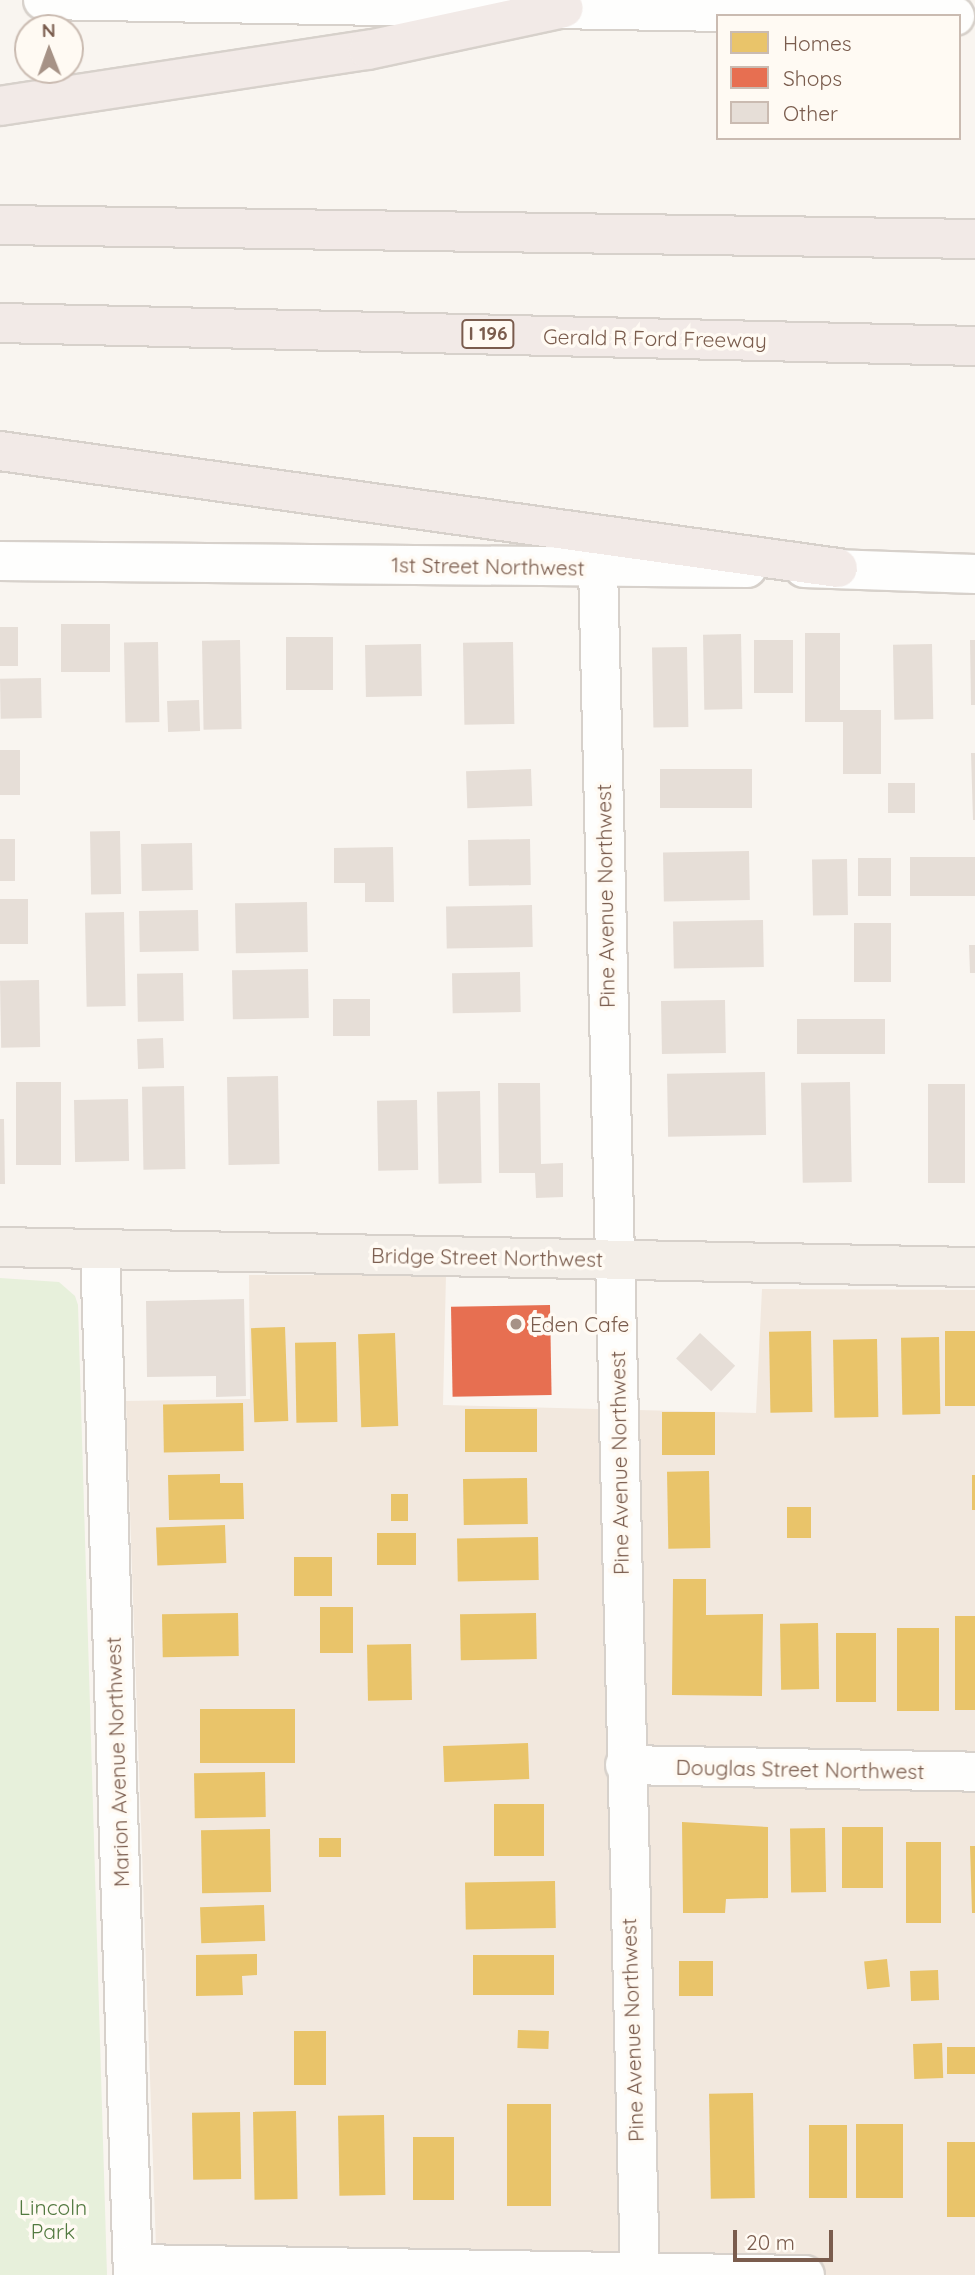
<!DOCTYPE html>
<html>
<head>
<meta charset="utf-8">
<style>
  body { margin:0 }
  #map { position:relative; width:975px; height:2275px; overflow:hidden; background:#f9f5f0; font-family:Quicksand,sans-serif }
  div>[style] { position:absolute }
  .residential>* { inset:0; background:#f2e8de }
  .green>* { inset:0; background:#e7f0db }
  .homes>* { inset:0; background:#e9c46a; transform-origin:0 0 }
  .shops>* { inset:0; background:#e76f51; transform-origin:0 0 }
  .building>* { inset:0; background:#e6ded7; transform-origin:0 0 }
  .roads { filter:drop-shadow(2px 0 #d7d1cb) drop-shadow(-2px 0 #d7d1cb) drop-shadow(0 2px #d7d1cb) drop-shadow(0 -2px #d7d1cb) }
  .minor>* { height:38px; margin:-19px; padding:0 19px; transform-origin:19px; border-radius:19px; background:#fefefd }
  .major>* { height:38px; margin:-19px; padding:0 19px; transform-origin:19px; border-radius:19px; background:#f3eee8 }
  .highway>* { height:38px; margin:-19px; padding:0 19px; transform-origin:19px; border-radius:19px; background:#f2eae7 }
  .dots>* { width:19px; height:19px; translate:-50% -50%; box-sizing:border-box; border:4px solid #fffaf3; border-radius:50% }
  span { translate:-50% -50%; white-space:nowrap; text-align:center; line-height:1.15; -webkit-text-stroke:7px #fffaf3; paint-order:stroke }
  .shield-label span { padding:2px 5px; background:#fffaf3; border:2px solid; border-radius:5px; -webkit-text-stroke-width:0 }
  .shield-label { font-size:19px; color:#7a5c4d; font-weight:700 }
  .street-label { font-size:21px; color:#7a5c4d }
  .poi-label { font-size:21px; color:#7a5c4d }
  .left { translate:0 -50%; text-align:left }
  .park-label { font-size:21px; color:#537a41 }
  .legend { position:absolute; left:716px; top:14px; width:245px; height:126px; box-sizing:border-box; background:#fffaf3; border:2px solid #cabbb1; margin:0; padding:9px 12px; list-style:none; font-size:21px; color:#7a5c4d }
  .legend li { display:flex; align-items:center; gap:14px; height:35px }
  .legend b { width:35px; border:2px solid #cabbb1 }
  .north { position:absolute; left:14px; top:14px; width:70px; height:70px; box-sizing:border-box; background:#fffaf3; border:2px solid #cabbb1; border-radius:50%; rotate:359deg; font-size:19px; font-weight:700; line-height:28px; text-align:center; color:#7a5c4d }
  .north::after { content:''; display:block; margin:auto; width:24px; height:32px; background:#a69286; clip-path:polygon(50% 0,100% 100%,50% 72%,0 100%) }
  .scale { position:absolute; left:733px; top:2230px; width:100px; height:32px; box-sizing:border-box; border:4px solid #7a5c4d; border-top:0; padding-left:9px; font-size:21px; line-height:24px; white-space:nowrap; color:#7a5c4d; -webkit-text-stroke:5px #fffaf3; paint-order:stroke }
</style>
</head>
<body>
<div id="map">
  <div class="residential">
    <div style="clip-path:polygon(249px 1275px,446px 1275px,443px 1405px,756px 1413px,762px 1289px,975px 1290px,975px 2275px,157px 2275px,126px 1401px,250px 1399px)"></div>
  </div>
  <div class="green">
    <div style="clip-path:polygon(0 1278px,59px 1282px,75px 1296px,78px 1305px,107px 2275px,0 2275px)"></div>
  </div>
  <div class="homes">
    <div style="left:285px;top:1327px;width:94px;height:34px;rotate:88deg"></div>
    <div style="left:811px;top:1331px;width:81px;height:42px;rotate:89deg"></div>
    <div style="left:945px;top:1331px;width:30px;height:75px"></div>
    <div style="left:395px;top:1333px;width:93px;height:37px;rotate:88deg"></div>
    <div style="left:939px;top:1337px;width:77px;height:38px;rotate:89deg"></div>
    <div style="left:877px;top:1339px;width:78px;height:44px;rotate:89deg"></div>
    <div style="left:336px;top:1342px;width:80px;height:41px;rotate:89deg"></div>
    <div style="left:243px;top:1403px;width:48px;height:80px;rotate:89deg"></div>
    <div style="left:537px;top:1409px;width:43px;height:72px;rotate:90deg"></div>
    <div style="left:715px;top:1412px;width:43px;height:53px;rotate:90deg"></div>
    <div style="left:709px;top:1471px;width:77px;height:42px;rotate:89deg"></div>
    <div style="clip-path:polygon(220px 1474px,220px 1483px,243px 1483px,244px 1519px,169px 1520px,168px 1475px)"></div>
    <div style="left:972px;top:1475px;width:3px;height:35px"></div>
    <div style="left:527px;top:1478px;width:46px;height:64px;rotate:89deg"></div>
    <div style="left:391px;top:1494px;width:17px;height:27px"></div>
    <div style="left:787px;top:1507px;width:24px;height:31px"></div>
    <div style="left:225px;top:1525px;width:38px;height:69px;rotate:88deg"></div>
    <div style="left:416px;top:1533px;width:32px;height:39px;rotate:90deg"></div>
    <div style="left:538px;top:1537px;width:43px;height:81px;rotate:89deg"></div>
    <div style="left:294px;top:1557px;width:38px;height:39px"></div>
    <div style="clip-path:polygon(673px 1579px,706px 1579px,706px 1615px,763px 1614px,762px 1696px,672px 1695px)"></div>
    <div style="left:320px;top:1607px;width:33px;height:46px"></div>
    <div style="left:238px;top:1613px;width:43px;height:76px;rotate:89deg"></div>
    <div style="left:536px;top:1613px;width:46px;height:76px;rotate:89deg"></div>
    <div style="left:955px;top:1616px;width:20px;height:94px"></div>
    <div style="left:818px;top:1623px;width:66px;height:38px;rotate:89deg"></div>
    <div style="left:897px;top:1628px;width:42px;height:83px"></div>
    <div style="left:836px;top:1633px;width:40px;height:69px"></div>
    <div style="left:411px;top:1644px;width:56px;height:44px;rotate:89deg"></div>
    <div style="left:295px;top:1709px;width:54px;height:95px;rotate:90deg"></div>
    <div style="left:528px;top:1743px;width:36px;height:85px;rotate:88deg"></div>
    <div style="left:265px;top:1772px;width:45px;height:71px;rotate:89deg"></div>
    <div style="left:494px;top:1804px;width:50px;height:52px"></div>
    <div style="clip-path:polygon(682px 1822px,768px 1827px,768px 1898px,726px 1899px,725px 1913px,683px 1913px)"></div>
    <div style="left:842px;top:1827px;width:41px;height:61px"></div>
    <div style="left:825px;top:1828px;width:64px;height:35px;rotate:89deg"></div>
    <div style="left:270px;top:1829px;width:63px;height:69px;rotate:89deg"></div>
    <div style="left:319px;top:1838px;width:22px;height:19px"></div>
    <div style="left:906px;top:1842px;width:35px;height:81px"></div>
    <div style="clip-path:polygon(970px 1846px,975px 1846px,975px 1913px,972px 1913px)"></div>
    <div style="left:555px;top:1881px;width:47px;height:90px;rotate:89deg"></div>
    <div style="left:264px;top:1905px;width:36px;height:64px;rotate:88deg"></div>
    <div style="clip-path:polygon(257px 1954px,257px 1975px,242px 1976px,243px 1995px,196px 1996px,196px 1955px)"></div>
    <div style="left:554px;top:1955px;width:40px;height:81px;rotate:90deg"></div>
    <div style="left:887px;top:1959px;width:28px;height:23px;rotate:84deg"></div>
    <div style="left:679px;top:1961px;width:34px;height:35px"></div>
    <div style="left:938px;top:1970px;width:30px;height:28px;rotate:88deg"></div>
    <div style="left:518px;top:2030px;width:31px;height:18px;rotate:2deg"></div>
    <div style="left:294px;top:2031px;width:32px;height:54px"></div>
    <div style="left:942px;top:2043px;width:35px;height:29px;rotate:88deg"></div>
    <div style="left:975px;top:2047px;width:27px;height:28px;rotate:90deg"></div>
    <div style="left:753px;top:2093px;width:105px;height:44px;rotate:89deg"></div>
    <div style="left:507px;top:2104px;width:44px;height:102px"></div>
    <div style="left:296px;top:2111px;width:88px;height:43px;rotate:89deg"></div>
    <div style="left:240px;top:2112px;width:67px;height:48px;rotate:89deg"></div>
    <div style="left:384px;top:2115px;width:80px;height:46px;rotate:89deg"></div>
    <div style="left:856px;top:2124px;width:47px;height:74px"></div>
    <div style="left:809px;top:2125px;width:38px;height:73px"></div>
    <div style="left:413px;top:2137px;width:41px;height:63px"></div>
    <div style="left:975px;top:2142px;width:75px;height:28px;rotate:90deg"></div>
  </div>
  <div class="shops">
    <div style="left:550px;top:1305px;width:90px;height:99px;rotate:89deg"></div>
  </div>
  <div class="building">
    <div style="left:110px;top:624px;width:48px;height:49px;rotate:90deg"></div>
    <div style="left:0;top:627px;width:18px;height:39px"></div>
    <div style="clip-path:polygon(805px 633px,840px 633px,840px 710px,881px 710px,881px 774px,843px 774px,843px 722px,805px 722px)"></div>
    <div style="left:741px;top:634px;width:75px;height:38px;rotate:89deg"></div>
    <div style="left:286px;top:637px;width:47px;height:53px"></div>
    <div style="left:240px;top:640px;width:89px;height:38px;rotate:89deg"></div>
    <div style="left:754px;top:640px;width:39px;height:53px"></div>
    <div style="clip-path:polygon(970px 640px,975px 640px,975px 705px,971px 705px)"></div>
    <div style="left:158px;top:642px;width:80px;height:34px;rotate:89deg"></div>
    <div style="left:513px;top:642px;width:82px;height:50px;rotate:89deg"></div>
    <div style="left:421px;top:644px;width:52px;height:56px;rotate:89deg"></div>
    <div style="left:932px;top:644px;width:75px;height:39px;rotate:89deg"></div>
    <div style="left:687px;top:647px;width:80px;height:35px;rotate:89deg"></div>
    <div style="left:41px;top:678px;width:40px;height:41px;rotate:89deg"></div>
    <div style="left:199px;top:700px;width:31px;height:32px;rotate:88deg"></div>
    <div style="left:0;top:750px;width:20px;height:45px"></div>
    <div style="clip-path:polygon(971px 753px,975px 753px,975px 820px,973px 820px)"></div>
    <div style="left:531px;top:769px;width:37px;height:65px;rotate:88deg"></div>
    <div style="left:752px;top:769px;width:39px;height:92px;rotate:90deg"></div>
    <div style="left:915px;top:783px;width:30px;height:27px;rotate:90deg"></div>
    <div style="left:120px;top:831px;width:63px;height:30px;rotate:89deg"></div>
    <div style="left:0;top:839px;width:15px;height:42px"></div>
    <div style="left:530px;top:839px;width:46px;height:62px;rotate:89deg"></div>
    <div style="left:192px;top:843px;width:47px;height:51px;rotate:89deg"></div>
    <div style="clip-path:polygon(393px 847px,394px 902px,365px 902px,365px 883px,334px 883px,334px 848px)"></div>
    <div style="left:749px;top:851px;width:49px;height:86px;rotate:89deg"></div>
    <div style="left:975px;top:857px;width:39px;height:65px;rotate:90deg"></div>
    <div style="left:891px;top:858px;width:38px;height:33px;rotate:90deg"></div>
    <div style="left:847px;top:859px;width:56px;height:35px;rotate:89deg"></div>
    <div style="left:0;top:899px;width:28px;height:45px"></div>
    <div style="left:307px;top:902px;width:50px;height:72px;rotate:89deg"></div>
    <div style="left:532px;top:905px;width:42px;height:86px;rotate:89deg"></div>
    <div style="left:198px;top:910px;width:41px;height:59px;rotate:89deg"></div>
    <div style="left:124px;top:912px;width:94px;height:39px;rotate:89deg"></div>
    <div style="left:763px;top:920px;width:47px;height:90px;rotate:89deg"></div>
    <div style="left:854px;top:923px;width:37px;height:59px"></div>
    <div style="clip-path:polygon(969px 945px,975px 945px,975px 973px,970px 973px)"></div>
    <div style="left:308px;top:969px;width:49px;height:76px;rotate:89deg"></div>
    <div style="left:520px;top:972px;width:40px;height:68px;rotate:89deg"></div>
    <div style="left:183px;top:973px;width:48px;height:46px;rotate:89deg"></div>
    <div style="left:39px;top:980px;width:67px;height:39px;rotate:89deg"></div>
    <div style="left:333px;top:999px;width:37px;height:37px"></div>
    <div style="left:725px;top:1000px;width:53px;height:64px;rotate:89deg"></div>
    <div style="left:885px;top:1019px;width:35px;height:88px;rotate:90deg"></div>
    <div style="left:163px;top:1038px;width:30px;height:26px;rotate:88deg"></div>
    <div style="left:765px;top:1072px;width:63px;height:98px;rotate:89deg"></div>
    <div style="left:278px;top:1076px;width:88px;height:51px;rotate:89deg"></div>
    <div style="left:16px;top:1082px;width:45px;height:83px"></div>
    <div style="left:850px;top:1082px;width:100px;height:49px;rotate:89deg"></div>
    <div style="clip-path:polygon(498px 1083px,540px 1083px,541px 1164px,563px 1163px,563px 1197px,536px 1198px,535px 1173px,499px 1173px)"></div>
    <div style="left:928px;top:1084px;width:37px;height:99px"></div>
    <div style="left:184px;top:1086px;width:83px;height:42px;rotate:89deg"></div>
    <div style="left:480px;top:1091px;width:92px;height:43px;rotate:89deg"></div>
    <div style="left:128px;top:1099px;width:62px;height:54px;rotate:89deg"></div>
    <div style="left:417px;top:1100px;width:70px;height:40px;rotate:89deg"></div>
    <div style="clip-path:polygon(0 1119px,4px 1119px,5px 1184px,0 1184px)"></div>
    <div style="clip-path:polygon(244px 1299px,246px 1396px,216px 1397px,216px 1376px,147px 1377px,146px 1301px)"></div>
    <div style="left:700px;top:1333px;width:48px;height:35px;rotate:43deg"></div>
  </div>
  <div class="roads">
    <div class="minor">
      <div style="left:43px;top:0;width:912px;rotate:1.01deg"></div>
      <div style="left:0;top:561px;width:747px;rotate:0.54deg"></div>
      <div style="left:598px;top:567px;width:1709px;rotate:88.59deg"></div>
      <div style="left:804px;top:568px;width:171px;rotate:2deg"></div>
      <div style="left:100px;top:1249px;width:1027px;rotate:88.16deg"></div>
      <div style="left:625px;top:1765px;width:350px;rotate:1.1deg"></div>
      <div style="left:133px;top:2264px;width:672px;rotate:0.94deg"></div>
    </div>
    <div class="major">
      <div style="left:0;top:1247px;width:975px;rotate:1.18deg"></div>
    </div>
    <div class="highway">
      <div style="left:0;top:106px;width:372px;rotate:-8.7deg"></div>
      <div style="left:368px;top:50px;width:200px;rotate:-12.1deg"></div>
      <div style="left:0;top:225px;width:975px;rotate:0.82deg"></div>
      <div style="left:0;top:323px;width:975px;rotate:1.35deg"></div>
      <div style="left:0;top:451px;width:846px;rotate:7.95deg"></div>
    </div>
  </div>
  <div class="dots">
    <div style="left:516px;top:1324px;background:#a69286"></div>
  </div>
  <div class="shield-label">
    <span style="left:488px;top:334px">I 196</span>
  </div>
  <div class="street-label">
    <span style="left:655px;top:338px;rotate:1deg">Gerald R Ford Freeway</span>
    <span style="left:488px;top:566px;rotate:1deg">1st Street Northwest</span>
    <span style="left:605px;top:896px;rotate:-91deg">Pine Avenue Northwest</span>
    <span style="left:487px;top:1257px;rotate:1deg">Bridge Street Northwest</span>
    <span style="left:619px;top:1463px;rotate:-91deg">Pine Avenue Northwest</span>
    <span style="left:117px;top:1762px;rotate:-92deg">Marion Avenue Northwest</span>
    <span style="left:800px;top:1769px;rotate:1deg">Douglas Street Northwest</span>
    <span style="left:632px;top:2030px;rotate:-92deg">Pine Avenue Northwest</span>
  </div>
  <div class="poi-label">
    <span class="left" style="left:530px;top:1324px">Eden Cafe</span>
  </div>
  <div class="park-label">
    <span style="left:53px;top:2219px">Lincoln<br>Park</span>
  </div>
  <ul class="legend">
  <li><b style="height:19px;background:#e9c46a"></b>Homes</li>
  <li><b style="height:19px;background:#e76f51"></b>Shops</li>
  <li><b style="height:19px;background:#e6ded7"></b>Other</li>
  </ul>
  <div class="north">N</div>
  <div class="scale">20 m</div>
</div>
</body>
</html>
